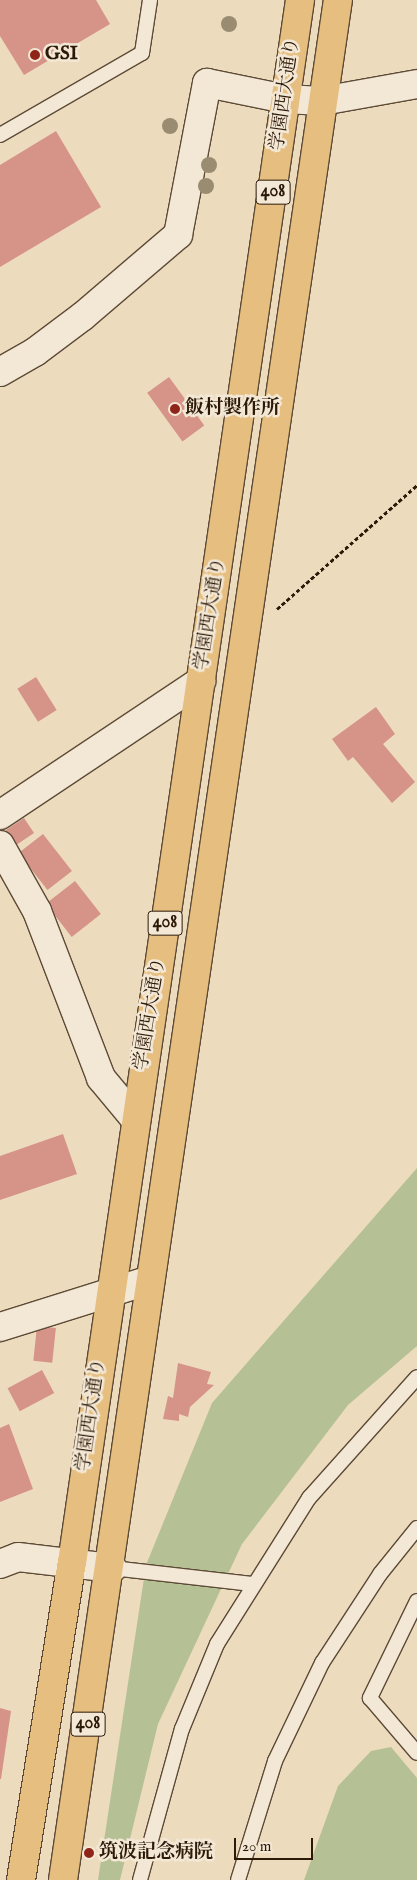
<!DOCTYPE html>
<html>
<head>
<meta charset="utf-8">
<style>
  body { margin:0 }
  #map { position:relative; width:417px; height:1880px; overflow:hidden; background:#eddbbe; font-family:"IM FELL English","Noto Serif JP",serif }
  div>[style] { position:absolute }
  .green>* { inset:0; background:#b5c194 }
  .building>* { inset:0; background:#d69489; transform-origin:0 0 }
  .path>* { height:3px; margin-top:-1.5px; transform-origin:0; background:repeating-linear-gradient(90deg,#2c1908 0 4px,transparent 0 6.5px) }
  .roads { filter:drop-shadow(1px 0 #5c4a36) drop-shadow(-1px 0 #5c4a36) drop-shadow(0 1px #5c4a36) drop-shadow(0 -1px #5c4a36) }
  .lane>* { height:14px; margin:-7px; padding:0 7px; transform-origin:7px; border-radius:7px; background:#f3e8d5 }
  .street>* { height:28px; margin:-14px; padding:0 14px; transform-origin:14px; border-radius:14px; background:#f3e8d5 }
  .highway>* { height:28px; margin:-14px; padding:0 14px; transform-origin:14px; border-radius:14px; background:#e6be7f }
  .trees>* { width:16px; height:16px; margin:-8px; border-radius:50%; background:#998c71 }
  .dots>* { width:14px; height:14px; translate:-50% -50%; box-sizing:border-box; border:2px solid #f3e8d5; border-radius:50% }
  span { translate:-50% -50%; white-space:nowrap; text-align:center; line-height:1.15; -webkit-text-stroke:5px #f3e8d5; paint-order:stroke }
  .shield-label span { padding:1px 4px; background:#f3e8d5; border:1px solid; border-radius:4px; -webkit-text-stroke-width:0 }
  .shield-label { font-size:18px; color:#2c1908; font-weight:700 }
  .poi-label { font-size:19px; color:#2c1908; font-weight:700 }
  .left { translate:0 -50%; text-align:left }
  .street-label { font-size:19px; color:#2c1908 }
  .scale { position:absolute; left:234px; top:1838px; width:79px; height:22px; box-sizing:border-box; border:2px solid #2c1908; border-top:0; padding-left:6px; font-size:15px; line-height:18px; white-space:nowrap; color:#2c1908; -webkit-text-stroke:4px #f3e8d5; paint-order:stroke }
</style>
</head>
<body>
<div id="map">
  <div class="green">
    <div style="clip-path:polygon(417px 1168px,417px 1346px,348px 1405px,242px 1544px,158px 1724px,120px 1880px,98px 1880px,146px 1565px,212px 1403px)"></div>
    <div style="clip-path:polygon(391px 1747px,417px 1778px,417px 1880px,304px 1880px,338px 1786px,371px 1751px)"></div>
  </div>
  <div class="building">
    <div style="clip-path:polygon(0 0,96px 0,110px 24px,24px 75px,0 36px)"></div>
    <div style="clip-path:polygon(56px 131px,101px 207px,0 267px,0 165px)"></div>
    <div style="left:169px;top:377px;width:60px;height:27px;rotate:54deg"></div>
    <div style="left:36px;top:677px;width:39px;height:22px;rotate:58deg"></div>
    <div style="clip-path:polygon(376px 707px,395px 734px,383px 744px,415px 782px,392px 803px,353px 757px,348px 761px,332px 739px)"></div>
    <div style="left:24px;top:818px;width:18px;height:22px;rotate:56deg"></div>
    <div style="left:43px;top:834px;width:47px;height:31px;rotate:52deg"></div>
    <div style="left:75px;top:881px;width:42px;height:37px;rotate:52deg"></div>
    <div style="clip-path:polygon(63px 1134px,77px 1174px,0 1200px,0 1156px)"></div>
    <div style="left:37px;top:1326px;width:19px;height:35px;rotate:6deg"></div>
    <div style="clip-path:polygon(178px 1363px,211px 1372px,207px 1384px,214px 1385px,190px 1407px,188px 1417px,179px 1414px,179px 1421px,163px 1419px,168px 1396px,173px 1398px)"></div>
    <div style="left:42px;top:1370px;width:26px;height:39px;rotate:62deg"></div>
    <div style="clip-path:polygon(9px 1424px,33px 1489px,0 1502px,0 1428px)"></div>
    <div style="clip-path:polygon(0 1708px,11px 1711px,1px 1779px,0 1779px)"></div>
  </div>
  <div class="path">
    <div style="left:277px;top:609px;width:187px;rotate:-41.5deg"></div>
  </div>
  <div class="roads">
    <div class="lane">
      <div style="left:0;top:135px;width:164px;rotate:-30deg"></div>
      <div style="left:142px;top:53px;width:54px;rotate:-81.4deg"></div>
      <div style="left:112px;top:1568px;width:141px;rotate:6.5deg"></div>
      <div style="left:417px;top:1601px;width:108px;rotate:115.9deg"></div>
      <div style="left:370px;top:1698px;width:72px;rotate:49.5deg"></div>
      <div style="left:140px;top:1880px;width:157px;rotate:-74.5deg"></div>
      <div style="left:182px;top:1729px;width:92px;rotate:-67.6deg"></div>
      <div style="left:217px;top:1644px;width:173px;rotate:-57.8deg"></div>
      <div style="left:309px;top:1498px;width:162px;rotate:-48.2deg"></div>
      <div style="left:238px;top:1880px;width:125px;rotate:-72.7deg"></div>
      <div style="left:275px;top:1761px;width:109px;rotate:-64.4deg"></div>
      <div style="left:322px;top:1663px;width:106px;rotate:-56.9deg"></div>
      <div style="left:380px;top:1574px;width:59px;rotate:-51.2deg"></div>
    </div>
    <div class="street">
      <div style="left:0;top:372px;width:40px;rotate:-29.7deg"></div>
      <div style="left:35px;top:352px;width:60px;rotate:-36.9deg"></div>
      <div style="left:83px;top:316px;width:125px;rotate:-40.5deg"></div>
      <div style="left:178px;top:235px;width:155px;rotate:-79.2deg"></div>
      <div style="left:207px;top:83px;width:80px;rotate:11.6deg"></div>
      <div style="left:285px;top:99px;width:37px;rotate:3deg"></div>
      <div style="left:322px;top:101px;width:97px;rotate:-10.1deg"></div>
      <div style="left:0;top:815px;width:242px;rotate:-33.7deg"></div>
      <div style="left:0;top:845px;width:76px;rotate:60.7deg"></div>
      <div style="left:37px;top:911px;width:179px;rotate:69deg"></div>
      <div style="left:101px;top:1078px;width:53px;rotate:50.3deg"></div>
      <div style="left:0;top:1327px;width:157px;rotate:-17.4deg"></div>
      <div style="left:0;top:1564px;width:19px;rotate:-21deg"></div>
      <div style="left:18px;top:1557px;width:95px;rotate:6.7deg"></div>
    </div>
    <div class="highway">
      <div style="left:21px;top:1880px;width:321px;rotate:-80.9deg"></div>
      <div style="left:72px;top:1563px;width:1580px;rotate:-81.7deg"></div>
      <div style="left:63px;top:1880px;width:1900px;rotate:-81.68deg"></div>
    </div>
  </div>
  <div class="trees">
    <div style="left:229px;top:24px"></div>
    <div style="left:170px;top:126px"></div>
    <div style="left:209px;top:165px"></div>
    <div style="left:206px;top:186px"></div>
  </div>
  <div class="dots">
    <div style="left:35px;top:55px;background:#8f2418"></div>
    <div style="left:175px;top:409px;background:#8f2418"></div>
    <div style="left:89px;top:1853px;background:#8f2418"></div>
  </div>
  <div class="shield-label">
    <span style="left:273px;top:192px">408</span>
    <span style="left:165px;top:923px">408</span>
    <span style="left:88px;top:1724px">408</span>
  </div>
  <div class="poi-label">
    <span class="left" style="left:45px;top:55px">GSI</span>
    <span class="left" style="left:185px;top:409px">飯村製作所</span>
    <span class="left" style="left:99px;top:1853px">筑波記念病院</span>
  </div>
  <div class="street-label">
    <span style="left:286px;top:94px;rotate:-82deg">学園西大通り</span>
    <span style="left:211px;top:614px;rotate:-81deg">学園西大通り</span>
    <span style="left:151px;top:1014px;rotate:-81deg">学園西大通り</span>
    <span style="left:92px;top:1415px;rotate:-82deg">学園西大通り</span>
  </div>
  <div class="scale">20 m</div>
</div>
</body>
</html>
